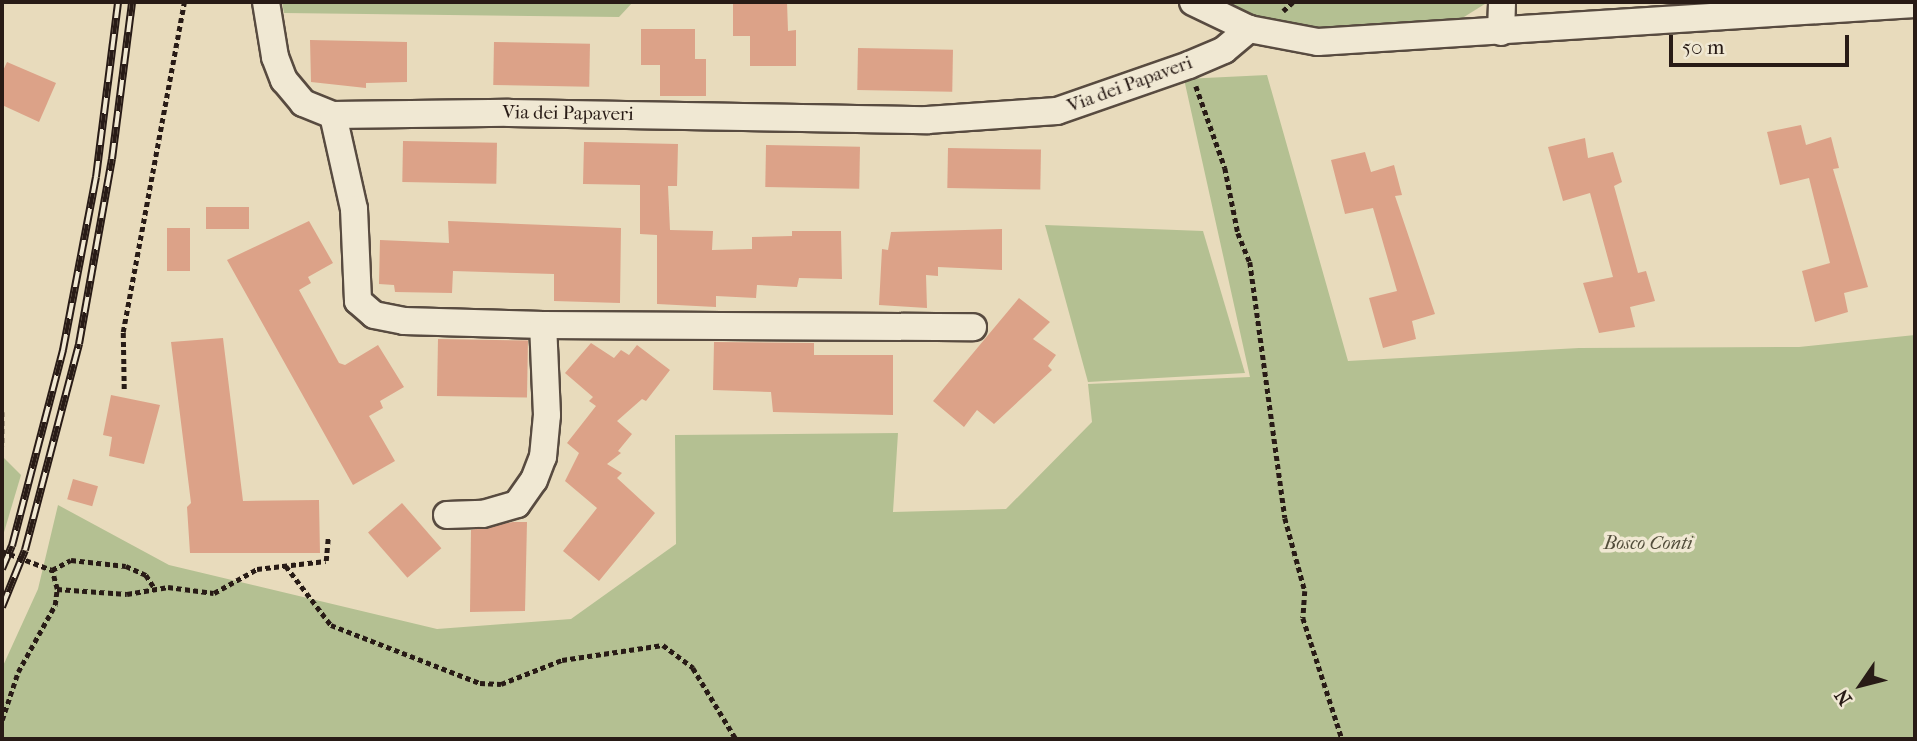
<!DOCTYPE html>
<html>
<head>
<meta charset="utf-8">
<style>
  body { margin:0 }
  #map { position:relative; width:1917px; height:741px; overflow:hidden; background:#e8dbbc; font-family:"IM FELL French Canon",serif }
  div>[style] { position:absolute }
  .green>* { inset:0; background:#b4c092 }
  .building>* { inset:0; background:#dca288; transform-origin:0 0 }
  .path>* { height:4.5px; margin-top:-2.25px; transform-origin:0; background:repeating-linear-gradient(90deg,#281b16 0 5px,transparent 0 8.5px) }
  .roads { filter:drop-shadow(2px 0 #584b40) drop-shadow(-2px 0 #584b40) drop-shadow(0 2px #584b40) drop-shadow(0 -2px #584b40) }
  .street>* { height:26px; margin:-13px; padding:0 13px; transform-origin:13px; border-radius:13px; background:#f0e8d3 }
  .rail>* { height:8px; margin-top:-4px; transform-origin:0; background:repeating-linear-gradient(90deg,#f0e8d3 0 16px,#281b16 0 32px); box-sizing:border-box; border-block:2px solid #281b16 }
  .path-bridge>* { height:4.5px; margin-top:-2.25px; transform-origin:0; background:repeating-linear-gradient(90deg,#281b16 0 5px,transparent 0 8.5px) }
  span { translate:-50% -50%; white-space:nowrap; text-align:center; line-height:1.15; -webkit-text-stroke:7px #f0e8d3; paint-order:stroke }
  .street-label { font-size:19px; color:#281b16 }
  .park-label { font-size:19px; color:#524d3b; font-style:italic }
  .frame { position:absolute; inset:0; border:4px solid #281b16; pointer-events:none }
  .north { position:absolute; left:1826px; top:650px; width:70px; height:70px; -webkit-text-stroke:5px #f0e8d3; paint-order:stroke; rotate:235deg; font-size:19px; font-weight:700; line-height:28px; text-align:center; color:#281b16 }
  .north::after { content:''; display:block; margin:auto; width:24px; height:32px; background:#281b16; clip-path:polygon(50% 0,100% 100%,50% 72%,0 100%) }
  .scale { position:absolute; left:1669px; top:35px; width:180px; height:32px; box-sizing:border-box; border:4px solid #281b16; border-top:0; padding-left:9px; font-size:21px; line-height:24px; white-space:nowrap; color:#281b16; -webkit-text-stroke:5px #f0e8d3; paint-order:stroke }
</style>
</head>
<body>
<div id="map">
  <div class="green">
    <div style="clip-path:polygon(282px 2px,633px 2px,619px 17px,284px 13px)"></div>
    <div style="clip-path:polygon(1214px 2px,1488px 2px,1456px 22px,1304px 30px,1263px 22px)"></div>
    <div style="clip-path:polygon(1267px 75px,1348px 361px,1579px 348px,1799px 347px,1915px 335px,1915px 739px,2px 739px,2px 668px,38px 589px,58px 505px,169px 565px,437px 629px,571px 619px,676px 544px,675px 435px,898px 433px,893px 512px,1006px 509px,1092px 422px,1088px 384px,1250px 377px,1184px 79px)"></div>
    <div style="clip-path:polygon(1045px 225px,1203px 231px,1245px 373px,1088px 382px)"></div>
    <div style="clip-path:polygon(2px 456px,21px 475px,2px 539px)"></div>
  </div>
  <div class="building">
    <div style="clip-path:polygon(733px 2px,787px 2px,788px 31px,796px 30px,796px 66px,750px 66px,750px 36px,733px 36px)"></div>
    <div style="clip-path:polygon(641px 29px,695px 29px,695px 59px,706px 59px,706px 96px,660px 96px,660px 65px,641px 65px)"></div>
    <div style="clip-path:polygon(310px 40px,407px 42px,407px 82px,366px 83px,366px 88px,311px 82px)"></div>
    <div style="left:494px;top:42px;width:96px;height:43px;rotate:1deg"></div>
    <div style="left:858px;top:48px;width:95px;height:42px;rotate:1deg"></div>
    <div style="clip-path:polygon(7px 62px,56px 83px,39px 122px,2px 105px,2px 73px)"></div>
    <div style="clip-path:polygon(1801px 125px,1806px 145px,1831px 137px,1839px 168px,1833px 169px,1868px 287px,1844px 293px,1848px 312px,1815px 322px,1802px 271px,1830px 263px,1809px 178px,1780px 185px,1767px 132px)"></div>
    <div style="clip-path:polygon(1585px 138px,1588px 158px,1613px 152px,1622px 182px,1614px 186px,1638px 273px,1646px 271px,1655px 301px,1630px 307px,1635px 327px,1599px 333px,1583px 283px,1613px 277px,1590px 193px,1563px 201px,1548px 147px)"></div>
    <div style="left:403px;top:141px;width:94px;height:41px;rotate:1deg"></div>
    <div style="clip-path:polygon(584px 142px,678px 144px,677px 186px,668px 186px,670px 230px,713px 231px,712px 250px,752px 249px,752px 237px,792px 236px,792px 231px,841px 231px,842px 279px,799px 278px,797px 287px,757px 285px,756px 298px,716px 296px,716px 307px,657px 304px,657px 235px,640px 234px,640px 185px,583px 184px)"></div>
    <div style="left:766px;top:145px;width:94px;height:42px;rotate:1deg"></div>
    <div style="left:948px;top:148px;width:93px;height:40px;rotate:1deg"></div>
    <div style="clip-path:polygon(1365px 152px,1371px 172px,1394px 165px,1402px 195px,1395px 196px,1435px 314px,1412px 321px,1416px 339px,1383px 348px,1369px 298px,1397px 291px,1373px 208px,1345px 214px,1331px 160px)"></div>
    <div style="left:206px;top:207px;width:43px;height:22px"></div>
    <div style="clip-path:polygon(309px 221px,333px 263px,308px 277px,311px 283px,299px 290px,339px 363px,345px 365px,378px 345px,404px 387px,380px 401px,383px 408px,369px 416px,395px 461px,353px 485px,227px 260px)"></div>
    <div style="clip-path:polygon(448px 221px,621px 228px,620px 303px,554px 301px,554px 274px,453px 271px,452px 293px,395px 292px,394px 285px,379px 284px,380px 240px,449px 243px)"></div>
    <div style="left:167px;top:228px;width:23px;height:43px"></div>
    <div style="clip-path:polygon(1002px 229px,1002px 270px,938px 267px,938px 276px,926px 275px,927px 308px,879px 305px,882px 249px,888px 250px,891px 232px)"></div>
    <div style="clip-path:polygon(1019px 298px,1050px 322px,1033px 339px,1056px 355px,1048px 366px,1052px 370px,994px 424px,977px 410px,964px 427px,933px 401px)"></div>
    <div style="clip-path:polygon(223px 338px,243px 501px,319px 500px,320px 553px,190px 553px,187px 507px,191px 503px,171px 342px)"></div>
    <div style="left:438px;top:339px;width:90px;height:57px;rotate:1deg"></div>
    <div style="clip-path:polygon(714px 342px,814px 343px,814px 355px,893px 355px,893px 415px,773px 412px,771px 392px,713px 390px)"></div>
    <div style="clip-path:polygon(591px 343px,614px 358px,621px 350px,629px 355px,637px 345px,670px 370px,646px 401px,642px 399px,617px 421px,632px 434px,618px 451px,621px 453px,607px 464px,622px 473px,617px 478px,655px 513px,599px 581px,563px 551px,597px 508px,565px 481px,579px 453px,567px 443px,596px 406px,589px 401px,593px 397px,565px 373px)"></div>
    <div style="clip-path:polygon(111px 395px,160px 405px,144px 464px,109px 456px,112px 437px,103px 435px)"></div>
    <div style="left:73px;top:479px;width:26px;height:21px;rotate:16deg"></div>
    <div style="left:402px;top:503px;width:60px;height:45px;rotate:49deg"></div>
    <div style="clip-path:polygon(513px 522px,527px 522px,525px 611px,470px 612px,471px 530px)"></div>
  </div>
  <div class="path">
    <div style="left:1283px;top:11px;width:13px;rotate:-42deg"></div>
    <div style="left:1196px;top:86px;width:87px;rotate:70.5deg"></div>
    <div style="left:1225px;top:168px;width:66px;rotate:78.7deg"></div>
    <div style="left:1238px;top:233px;width:31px;rotate:68deg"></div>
    <div style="left:1250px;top:262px;width:258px;rotate:82.2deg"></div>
    <div style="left:1285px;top:518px;width:76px;rotate:74.7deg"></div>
    <div style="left:1305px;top:591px;width:27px;rotate:94deg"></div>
    <div style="left:1303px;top:618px;width:127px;rotate:72.1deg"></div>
    <div style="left:124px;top:389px;width:57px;rotate:-91deg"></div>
    <div style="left:123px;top:332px;width:336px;rotate:-79.5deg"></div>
    <div style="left:2px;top:412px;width:34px;rotate:90deg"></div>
    <div style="left:286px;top:566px;width:74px;rotate:52.7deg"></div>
    <div style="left:331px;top:625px;width:160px;rotate:21.3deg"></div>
    <div style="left:480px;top:683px;width:21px;rotate:3deg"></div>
    <div style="left:501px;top:684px;width:66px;rotate:-21.5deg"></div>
    <div style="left:562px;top:660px;width:102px;rotate:-8.4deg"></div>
    <div style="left:663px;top:645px;width:38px;rotate:37deg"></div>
    <div style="left:693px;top:668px;width:83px;rotate:58.8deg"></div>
    <div style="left:57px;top:589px;width:70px;rotate:4.1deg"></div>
    <div style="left:127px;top:594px;width:42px;rotate:-9.7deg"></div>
    <div style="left:168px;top:587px;width:46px;rotate:7.4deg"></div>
    <div style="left:214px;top:593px;width:49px;rotate:-29.2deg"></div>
    <div style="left:257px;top:569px;width:69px;rotate:-6.6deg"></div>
    <div style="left:326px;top:561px;width:23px;rotate:-85deg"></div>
    <div style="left:2px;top:720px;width:51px;rotate:-71.6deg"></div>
    <div style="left:18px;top:672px;width:77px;rotate:-61.1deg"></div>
    <div style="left:55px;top:605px;width:16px;rotate:-83deg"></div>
    <div style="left:57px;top:589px;width:20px;rotate:-105deg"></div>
    <div style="left:52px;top:570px;width:21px;rotate:-28deg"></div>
    <div style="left:71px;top:560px;width:55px;rotate:6.2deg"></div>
    <div style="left:126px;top:566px;width:22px;rotate:24deg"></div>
    <div style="left:146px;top:575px;width:17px;rotate:57deg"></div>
  </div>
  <div class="roads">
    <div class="street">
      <div style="left:266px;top:2px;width:56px;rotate:80.7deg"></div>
      <div style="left:275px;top:57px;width:25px;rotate:69deg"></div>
      <div style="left:284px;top:80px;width:30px;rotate:50deg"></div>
      <div style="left:303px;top:103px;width:32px;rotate:22deg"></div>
      <div style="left:333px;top:115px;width:176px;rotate:-0.7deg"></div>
      <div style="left:509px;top:113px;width:418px;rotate:1deg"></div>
      <div style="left:927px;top:120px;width:130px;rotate:-4deg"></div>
      <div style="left:1057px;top:111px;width:140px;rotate:-19.2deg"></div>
      <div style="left:1189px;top:65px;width:38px;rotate:-23deg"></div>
      <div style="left:1224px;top:50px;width:33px;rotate:-40deg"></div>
      <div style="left:1193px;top:2px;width:62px;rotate:25.7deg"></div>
      <div style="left:1249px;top:29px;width:70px;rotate:10.7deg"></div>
      <div style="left:1318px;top:42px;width:598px;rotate:-3.64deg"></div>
      <div style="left:1501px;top:32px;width:30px;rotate:-88deg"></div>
      <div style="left:333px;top:115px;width:96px;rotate:77.4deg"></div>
      <div style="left:354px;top:209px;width:92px;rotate:87.5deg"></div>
      <div style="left:358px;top:301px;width:21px;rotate:41deg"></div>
      <div style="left:374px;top:315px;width:31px;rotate:11deg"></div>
      <div style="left:404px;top:321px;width:139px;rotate:1.6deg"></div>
      <div style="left:543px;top:325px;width:430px;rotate:0.3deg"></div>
      <div style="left:447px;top:515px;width:36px;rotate:-2deg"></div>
      <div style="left:483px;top:514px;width:35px;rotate:-16deg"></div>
      <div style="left:517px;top:504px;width:29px;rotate:-55deg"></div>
      <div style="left:534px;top:480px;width:25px;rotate:-69deg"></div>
      <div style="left:543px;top:457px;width:42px;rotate:-84.6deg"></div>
      <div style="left:547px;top:415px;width:90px;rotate:-92.5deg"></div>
    </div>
  </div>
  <div class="rail">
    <div style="left:2px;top:569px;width:25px;rotate:-67deg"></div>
    <div style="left:12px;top:546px;width:203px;rotate:-75.4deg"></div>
    <div style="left:63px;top:350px;width:176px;rotate:-79.2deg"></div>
    <div style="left:96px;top:177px;width:176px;rotate:-82.8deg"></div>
    <div style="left:2px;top:607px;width:61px;rotate:-68deg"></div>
    <div style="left:25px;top:550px;width:213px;rotate:-75.3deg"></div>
    <div style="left:79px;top:344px;width:188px;rotate:-79.9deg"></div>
    <div style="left:112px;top:159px;width:158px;rotate:-82.7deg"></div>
  </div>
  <div class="path-bridge">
    <div style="left:2px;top:551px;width:53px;rotate:20.8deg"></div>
  </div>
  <div class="street-label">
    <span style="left:1130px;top:85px;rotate:-20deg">Via dei Papaveri</span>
    <span style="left:568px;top:114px;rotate:1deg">Via dei Papaveri</span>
  </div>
  <div class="park-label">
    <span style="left:1648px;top:544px">Bosco Conti</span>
  </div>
  <div class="frame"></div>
  <div class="north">N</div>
  <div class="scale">50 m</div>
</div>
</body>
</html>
